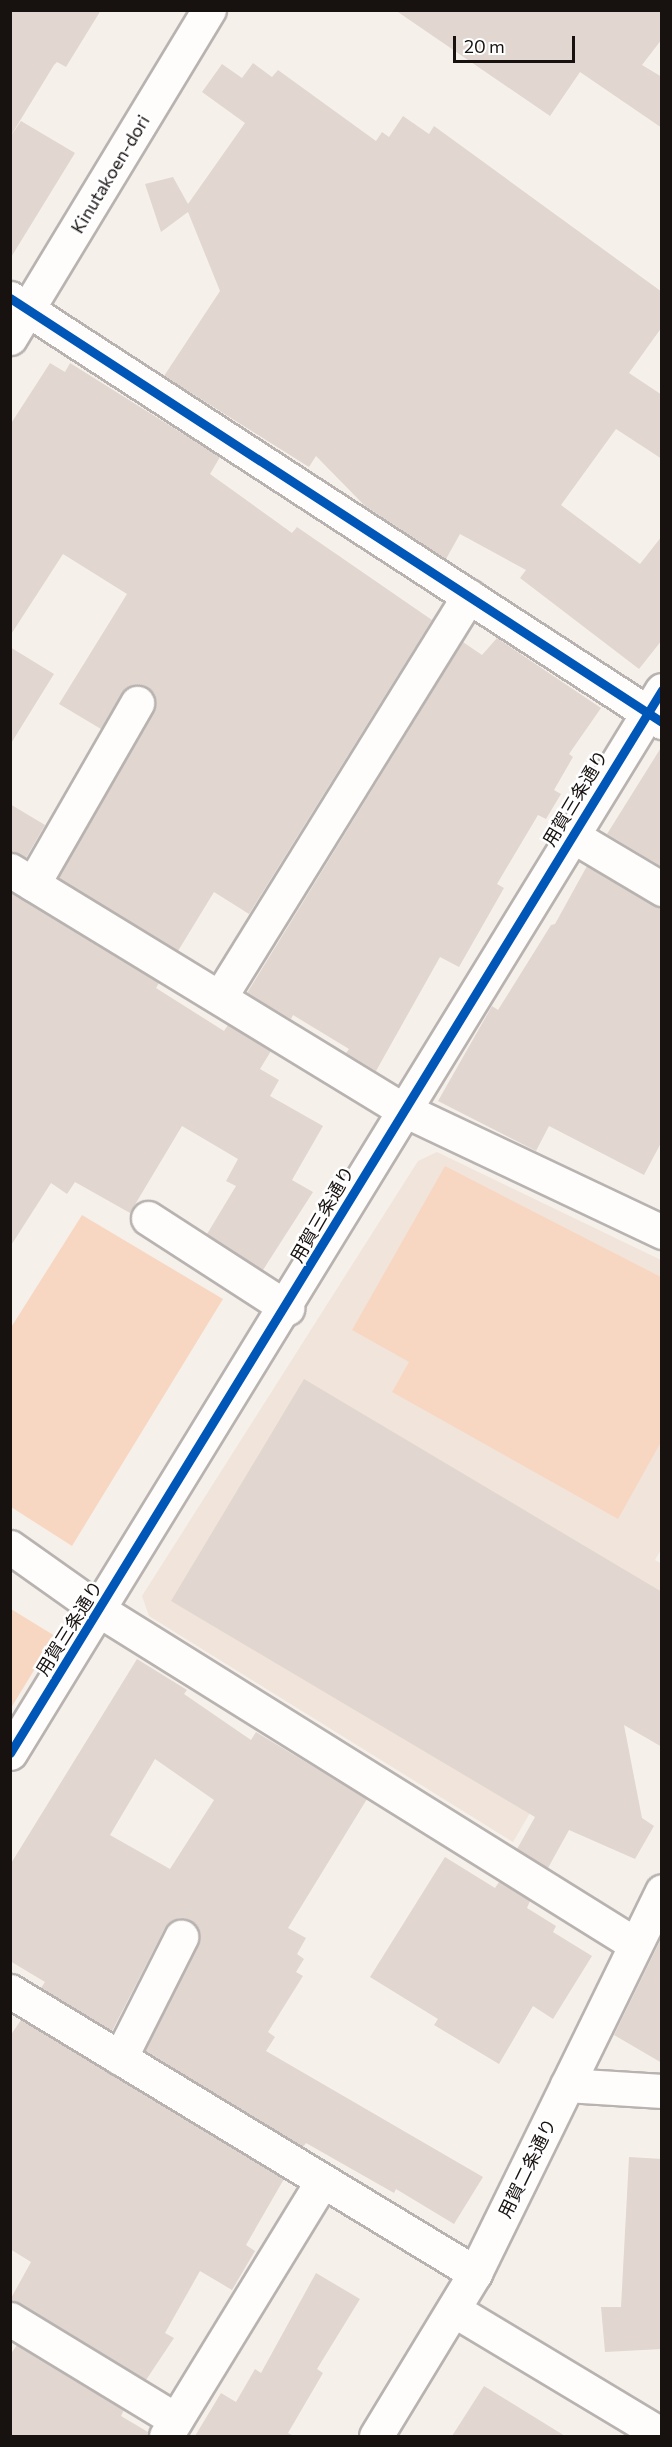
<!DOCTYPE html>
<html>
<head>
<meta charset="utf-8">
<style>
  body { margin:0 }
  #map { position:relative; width:672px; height:2447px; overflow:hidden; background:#f6f0eb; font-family:Commissioner,"Noto Sans JP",sans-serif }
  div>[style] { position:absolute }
  .built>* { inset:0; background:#f1e4db }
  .green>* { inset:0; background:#f8d7c2 }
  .building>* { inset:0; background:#e1d6d0 }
  .roads { filter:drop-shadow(2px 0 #b8b3b0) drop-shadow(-2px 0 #b8b3b0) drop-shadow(0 2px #b8b3b0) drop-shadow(0 -2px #b8b3b0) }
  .minor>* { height:33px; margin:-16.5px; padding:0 16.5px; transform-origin:16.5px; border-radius:16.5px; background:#fefdfc }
  .cycleway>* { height:9px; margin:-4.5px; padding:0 4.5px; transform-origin:4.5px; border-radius:4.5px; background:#0057b8 }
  span { translate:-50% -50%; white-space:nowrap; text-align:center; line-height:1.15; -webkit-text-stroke:5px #fff; paint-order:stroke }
  .street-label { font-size:18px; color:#171210 }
  .frame { position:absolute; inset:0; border:12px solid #171210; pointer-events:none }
  .scale { position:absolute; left:453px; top:36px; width:122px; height:27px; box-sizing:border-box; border:3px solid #171210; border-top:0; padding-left:8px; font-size:18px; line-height:21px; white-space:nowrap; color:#171210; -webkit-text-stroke:4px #fff; paint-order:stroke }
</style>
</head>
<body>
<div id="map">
  <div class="built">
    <div style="clip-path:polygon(437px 1152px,661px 1260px,662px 1548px,655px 1560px,662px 1564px,661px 1707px,609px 1678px,513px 1842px,149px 1616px,142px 1596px,418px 1161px)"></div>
  </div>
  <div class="green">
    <div style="clip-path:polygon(445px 1166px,661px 1277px,661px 1442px,618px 1519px,392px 1392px,409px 1362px,352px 1330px)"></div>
    <div style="clip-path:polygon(82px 1215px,223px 1299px,72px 1546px,11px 1507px,10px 1329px)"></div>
    <div style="clip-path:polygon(11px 1609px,55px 1636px,11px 1708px)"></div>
  </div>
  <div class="building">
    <div style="clip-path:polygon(10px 10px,101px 10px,66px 67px,57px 62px,54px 65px,10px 137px)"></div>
    <div style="clip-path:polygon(395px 10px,662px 10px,662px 39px,642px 65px,662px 77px,662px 128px,580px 72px,550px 116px)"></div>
    <div style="clip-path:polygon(253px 63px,272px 77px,278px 70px,376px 141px,382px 132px,389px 137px,403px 116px,429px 134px,434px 126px,662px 292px,662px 327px,629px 373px,662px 395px,662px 459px,616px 429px,561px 505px,640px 564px,662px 536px,662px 640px,639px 669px,520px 578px,526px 570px,460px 534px,446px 559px,365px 506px,316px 456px,309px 467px,164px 376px,220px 291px,188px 212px,161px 232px,145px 184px,173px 177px,188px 204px,245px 123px,202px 92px,222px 64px,242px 78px)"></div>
    <div style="clip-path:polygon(21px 121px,75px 153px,10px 259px,10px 137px)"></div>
    <div style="clip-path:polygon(50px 363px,65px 372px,70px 363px,220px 457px,210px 474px,292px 533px,297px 527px,432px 620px,249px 914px,214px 892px,178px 951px,58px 878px,156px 702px,146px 687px,128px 687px,101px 729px,59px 704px,127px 594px,63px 554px,10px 636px,10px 425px)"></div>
    <div style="clip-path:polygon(497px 638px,601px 708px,569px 754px,573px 757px,554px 790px,561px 794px,546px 819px,538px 815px,497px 884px,504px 888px,459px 967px,440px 957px,376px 1071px,346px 1053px,349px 1049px,293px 1015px,291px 1019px,247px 993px,463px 642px,482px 655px)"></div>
    <div style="clip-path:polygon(10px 647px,54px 674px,10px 745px)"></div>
    <div style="clip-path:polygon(662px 746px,662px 867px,607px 834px)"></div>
    <div style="clip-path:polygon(10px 804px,45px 825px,26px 858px,10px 851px)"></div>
    <div style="clip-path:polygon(587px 866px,662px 908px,662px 1141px,644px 1175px,549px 1126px,536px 1151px,438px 1101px,492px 1006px,498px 1010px,551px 925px,555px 924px)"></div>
    <div style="clip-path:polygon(10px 892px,159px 983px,156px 988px,224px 1031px,228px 1025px,271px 1051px,260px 1069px,279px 1080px,270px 1096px,323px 1126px,292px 1180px,313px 1192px,263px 1270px,207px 1234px,236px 1186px,226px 1181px,238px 1159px,182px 1126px,130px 1213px,75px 1182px,67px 1194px,51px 1183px,10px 1247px)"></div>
    <div style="clip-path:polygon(304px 1379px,662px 1592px,662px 1747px,624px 1725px,642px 1818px,654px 1826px,635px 1859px,569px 1830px,548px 1868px,517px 1849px,535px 1817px,171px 1601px)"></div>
    <div style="clip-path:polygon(evenodd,137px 1659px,187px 1690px,184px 1694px,251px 1740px,256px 1732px,367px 1799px,288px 1928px,306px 1938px,297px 1954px,304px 1959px,296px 1972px,303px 1976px,268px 2032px,275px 2037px,266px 2051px,483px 2177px,454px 2224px,396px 2189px,394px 2193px,306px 2143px,303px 2147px,145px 2051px,198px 1945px,197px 1927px,190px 1921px,179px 1918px,165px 1928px,112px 2031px,41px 1988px,45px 1982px,10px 1961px,10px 1865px,137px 1659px,155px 1759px,214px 1800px,170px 1869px,110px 1835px,155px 1759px)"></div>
    <div style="clip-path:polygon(445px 1857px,495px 1888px,499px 1882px,530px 1901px,527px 1908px,556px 1926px,553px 1932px,592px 1956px,553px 2019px,533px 2006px,499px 2064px,434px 2025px,438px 2019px,370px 1977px)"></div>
    <div style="clip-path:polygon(662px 1937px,662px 2063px,614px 2035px)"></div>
    <div style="clip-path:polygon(21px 2020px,284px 2179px,246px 2245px,255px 2251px,232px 2290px,200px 2271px,165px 2333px,174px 2338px,146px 2380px,10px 2300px,31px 2262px,10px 2249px,10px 2036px)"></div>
    <div style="clip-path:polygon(629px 2157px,662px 2159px,662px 2349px,605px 2352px,601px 2307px,621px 2307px)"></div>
    <div style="clip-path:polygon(316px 2273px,360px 2299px,317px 2369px,323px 2373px,288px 2433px,294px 2436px,195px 2436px,221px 2393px,236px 2402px,255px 2369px,261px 2373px)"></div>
    <div style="clip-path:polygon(17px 2345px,124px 2410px,121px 2416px,148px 2432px,147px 2436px,10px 2436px,10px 2355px)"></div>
    <div style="clip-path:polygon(484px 2386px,565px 2436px,452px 2436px)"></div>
  </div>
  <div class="roads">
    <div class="minor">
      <div style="left:10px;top:298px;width:778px;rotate:33.04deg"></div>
      <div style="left:10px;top:338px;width:384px;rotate:-58.8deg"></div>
      <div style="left:573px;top:836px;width:104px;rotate:30.8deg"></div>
      <div style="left:10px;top:870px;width:459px;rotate:31.4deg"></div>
      <div style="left:402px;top:1109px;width:288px;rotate:25.3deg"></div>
      <div style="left:33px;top:884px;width:209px;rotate:-60.1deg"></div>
      <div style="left:220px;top:997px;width:472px;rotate:-58.2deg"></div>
      <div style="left:148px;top:1218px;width:166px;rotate:32.9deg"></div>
      <div style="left:10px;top:1547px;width:109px;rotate:35.3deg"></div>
      <div style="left:99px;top:1610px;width:629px;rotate:31.95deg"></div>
      <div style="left:10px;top:1753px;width:1247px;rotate:-58.48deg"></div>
      <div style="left:10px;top:1991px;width:544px;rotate:31.23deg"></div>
      <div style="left:120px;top:2058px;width:136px;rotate:-63.2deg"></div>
      <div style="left:567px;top:2085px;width:95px;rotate:3.6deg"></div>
      <div style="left:454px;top:2310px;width:243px;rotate:31deg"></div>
      <div style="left:10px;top:2319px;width:194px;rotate:31.3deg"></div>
      <div style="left:166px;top:2436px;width:299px;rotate:-58.5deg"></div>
      <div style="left:376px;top:2436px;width:191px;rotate:-58.7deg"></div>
      <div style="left:475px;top:2273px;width:425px;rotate:-63.9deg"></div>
    </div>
  </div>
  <div class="cycleway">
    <div style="left:10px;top:298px;width:778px;rotate:33.04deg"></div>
    <div style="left:10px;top:1753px;width:1247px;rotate:-58.48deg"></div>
  </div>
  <div class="street-label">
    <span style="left:110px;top:174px;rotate:-59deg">Kinutakoen-dori</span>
    <span style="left:575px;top:798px;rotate:-59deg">用賀三条通り</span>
    <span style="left:322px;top:1214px;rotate:-60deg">用賀三条通り</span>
    <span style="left:69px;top:1628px;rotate:-58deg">用賀三条通り</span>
    <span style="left:527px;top:2168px;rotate:-64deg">用賀二条通り</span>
  </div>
  <div class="frame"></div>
  <div class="scale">20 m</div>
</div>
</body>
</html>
